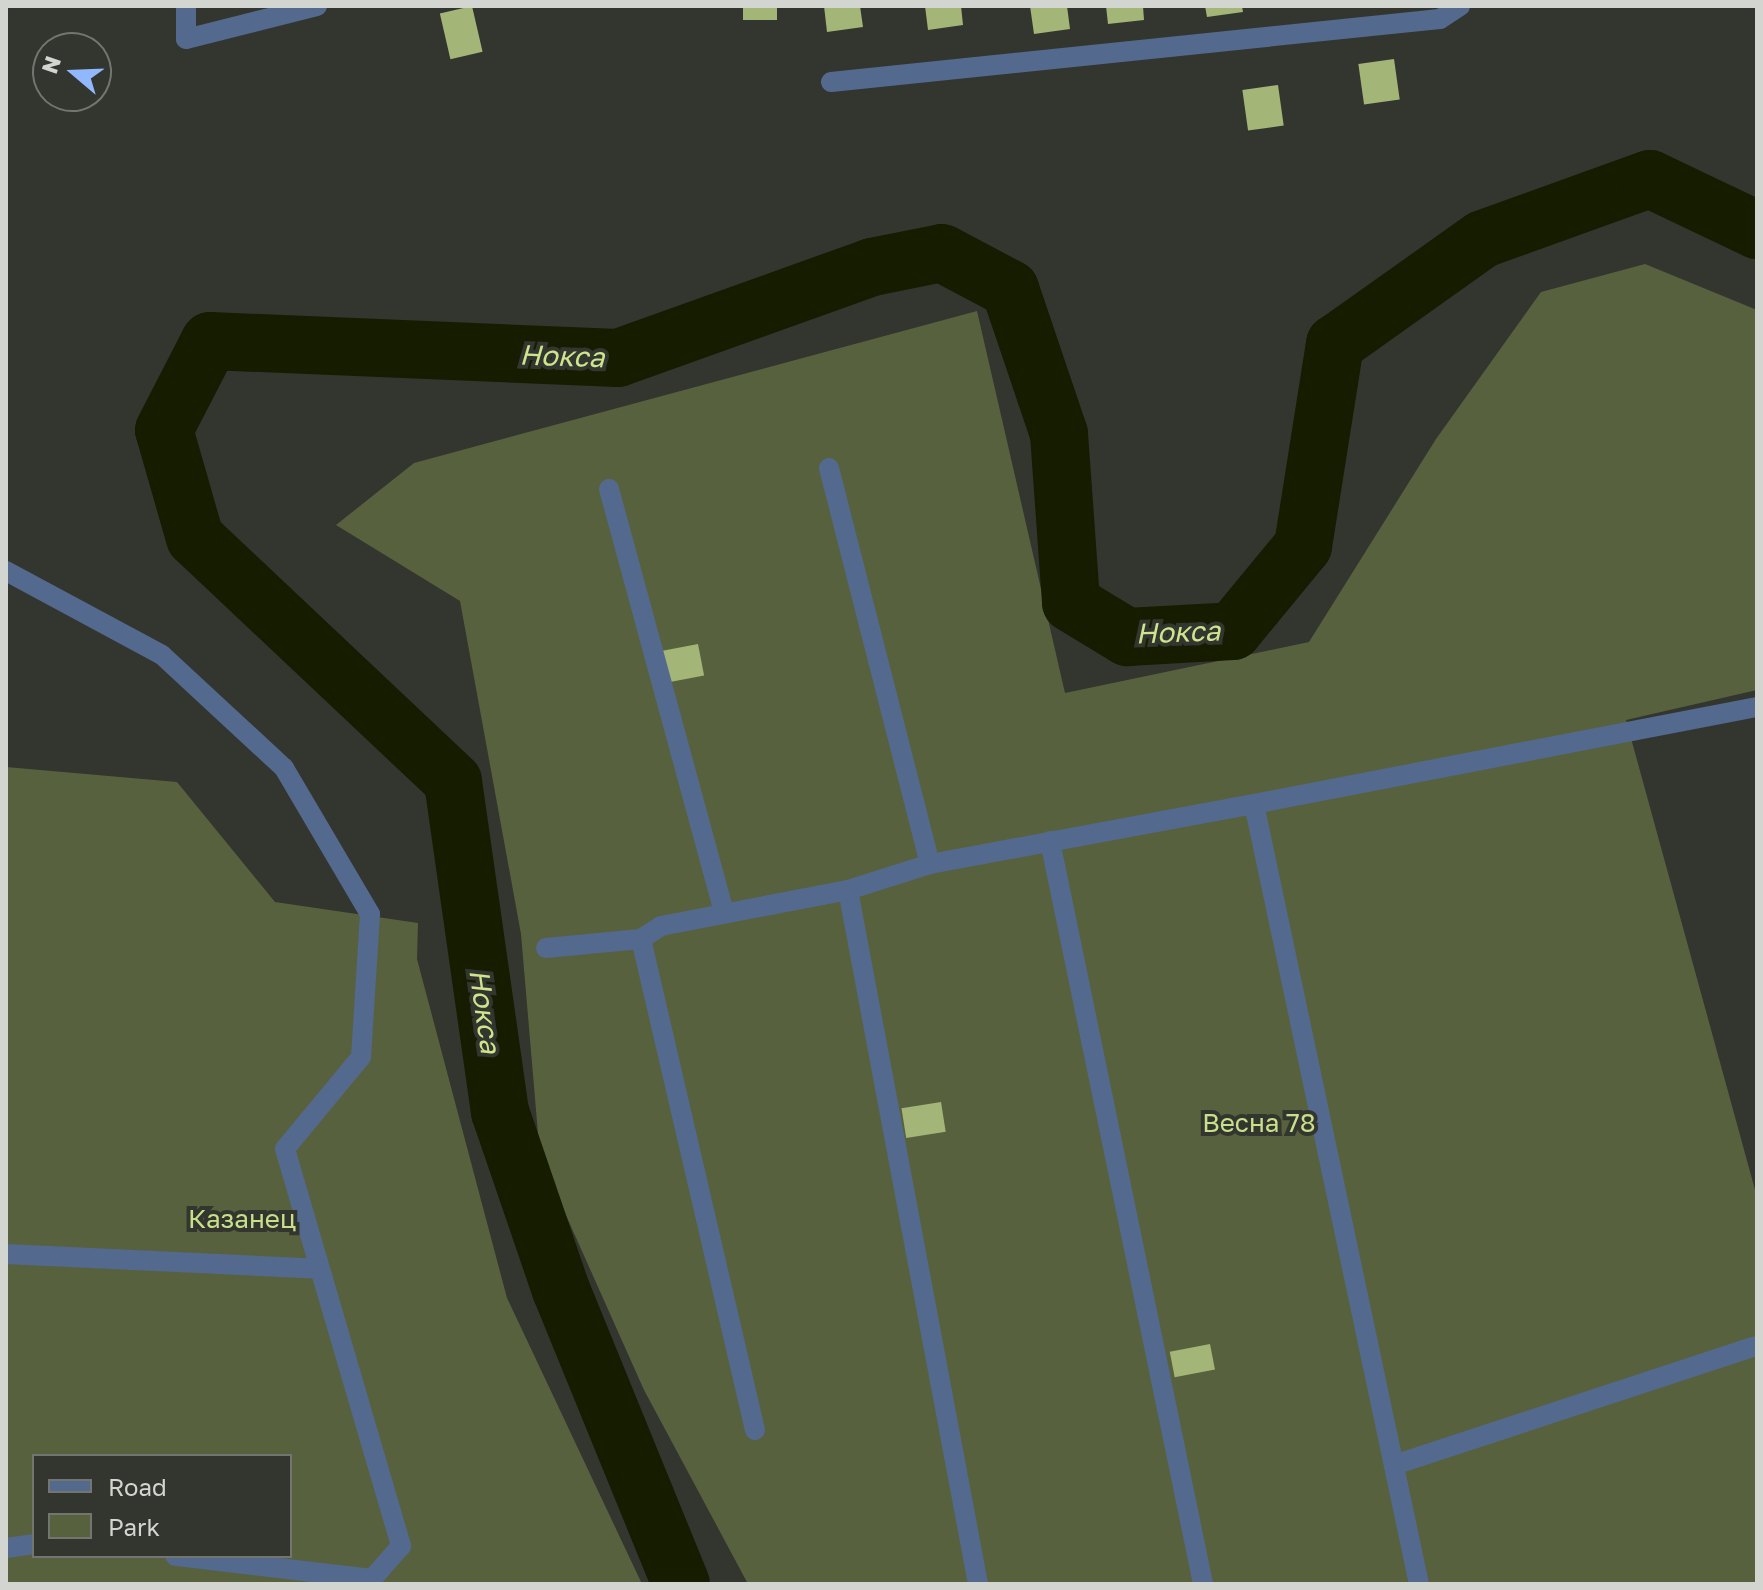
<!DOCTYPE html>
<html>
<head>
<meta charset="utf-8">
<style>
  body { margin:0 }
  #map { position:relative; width:1763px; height:1590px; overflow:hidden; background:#33352f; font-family:"Golos Text",sans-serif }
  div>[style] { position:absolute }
  .green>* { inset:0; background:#58613d }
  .river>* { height:58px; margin:-29px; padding:0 29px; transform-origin:29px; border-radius:29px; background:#151c00 }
  .building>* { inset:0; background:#a4b578; transform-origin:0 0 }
  .minor>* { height:20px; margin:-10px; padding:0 10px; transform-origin:10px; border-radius:10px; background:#54698e }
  span { translate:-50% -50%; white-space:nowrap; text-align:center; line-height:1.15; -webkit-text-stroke:8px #33352f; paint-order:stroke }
  .park-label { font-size:26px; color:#c8e089 }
  .water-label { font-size:28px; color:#cee58e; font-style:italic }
  .frame { position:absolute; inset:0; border:8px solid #d3d5d1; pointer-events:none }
  .legend { position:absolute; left:32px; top:1454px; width:260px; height:104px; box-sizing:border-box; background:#33352f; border:2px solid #737570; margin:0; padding:10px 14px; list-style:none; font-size:24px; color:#d3d5d1 }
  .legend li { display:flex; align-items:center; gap:16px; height:40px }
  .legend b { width:40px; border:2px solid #737570 }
  .north { position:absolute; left:32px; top:32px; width:80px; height:80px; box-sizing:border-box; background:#33352f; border:2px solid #737570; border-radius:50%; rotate:289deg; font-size:22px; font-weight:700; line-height:32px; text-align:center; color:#d3d5d1 }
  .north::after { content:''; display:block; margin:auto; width:28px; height:36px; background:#91b8fd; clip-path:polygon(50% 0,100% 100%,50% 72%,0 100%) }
</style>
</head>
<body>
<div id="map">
  <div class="green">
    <div style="clip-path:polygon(1645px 264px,1757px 310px,1757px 690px,1626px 720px,1757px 1197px,1757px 1584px,748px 1584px,644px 1390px,540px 1157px,521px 934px,460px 601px,336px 525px,414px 463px,977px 311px,1065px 693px,1309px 642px,1436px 439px,1541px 292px)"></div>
    <div style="clip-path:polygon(evenodd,6px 767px,177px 782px,275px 902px,418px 923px,417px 959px,507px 1298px,642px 1584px,6px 1584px,6px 767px,34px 1456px,290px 1456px,290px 1556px,34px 1556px,34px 1456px)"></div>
  </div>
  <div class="river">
    <div style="left:681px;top:1584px;width:318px;rotate:-112.2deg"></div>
    <div style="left:561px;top:1290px;width:188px;rotate:-108.9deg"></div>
    <div style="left:500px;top:1112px;width:334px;rotate:-98.1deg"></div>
    <div style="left:453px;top:781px;width:354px;rotate:-136.7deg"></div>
    <div style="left:195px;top:538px;width:112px;rotate:-106deg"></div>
    <div style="left:164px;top:430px;width:100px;rotate:-62.7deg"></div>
    <div style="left:210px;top:341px;width:408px;rotate:2.4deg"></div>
    <div style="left:618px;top:358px;width:270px;rotate:-19.7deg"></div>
    <div style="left:872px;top:267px;width:71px;rotate:-11.3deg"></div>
    <div style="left:942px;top:253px;width:77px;rotate:27.9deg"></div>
    <div style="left:1010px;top:289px;width:153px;rotate:71.3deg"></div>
    <div style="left:1059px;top:434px;width:169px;rotate:85.9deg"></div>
    <div style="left:1071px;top:603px;width:66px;rotate:31.3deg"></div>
    <div style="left:1127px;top:637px;width:106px;rotate:-3.2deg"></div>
    <div style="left:1233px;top:631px;width:110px;rotate:-50.5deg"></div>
    <div style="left:1303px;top:546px;width:205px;rotate:-81deg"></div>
    <div style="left:1335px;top:344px;width:181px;rotate:-35.4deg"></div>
    <div style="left:1483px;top:239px;width:177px;rotate:-19.8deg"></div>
    <div style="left:1650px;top:179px;width:119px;rotate:25.5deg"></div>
  </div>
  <div class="building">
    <div style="left:472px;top:6px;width:47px;height:33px;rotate:77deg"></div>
    <div style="left:743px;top:6px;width:34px;height:14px"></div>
    <div style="clip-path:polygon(824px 6px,860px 6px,863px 27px,827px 32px)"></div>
    <div style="clip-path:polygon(925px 6px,961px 6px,963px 25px,928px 30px)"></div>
    <div style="clip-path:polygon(1030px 6px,1067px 6px,1070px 29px,1034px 34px)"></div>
    <div style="clip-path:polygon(1106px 6px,1143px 6px,1144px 20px,1108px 24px)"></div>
    <div style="clip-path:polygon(1205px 6px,1242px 6px,1243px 12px,1207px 17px)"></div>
    <div style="left:1394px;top:59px;width:41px;height:36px;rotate:82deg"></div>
    <div style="left:1278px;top:85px;width:41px;height:36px;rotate:82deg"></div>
    <div style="left:698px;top:644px;width:32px;height:36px;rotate:79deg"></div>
    <div style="left:941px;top:1102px;width:30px;height:40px;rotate:81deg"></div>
    <div style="left:1210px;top:1344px;width:26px;height:41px;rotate:79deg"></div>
  </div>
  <div class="minor">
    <div style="left:186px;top:6px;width:33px;rotate:90deg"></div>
    <div style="left:186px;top:39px;width:135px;rotate:-14.1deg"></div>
    <div style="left:831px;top:82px;width:612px;rotate:-5.91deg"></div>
    <div style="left:1440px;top:19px;width:24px;rotate:-33deg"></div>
    <div style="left:829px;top:468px;width:409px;rotate:75.7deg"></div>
    <div style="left:609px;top:489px;width:437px;rotate:74.8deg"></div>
    <div style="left:6px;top:571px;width:177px;rotate:28.3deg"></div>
    <div style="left:162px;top:655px;width:166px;rotate:42.8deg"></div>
    <div style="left:284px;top:768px;width:169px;rotate:59.5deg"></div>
    <div style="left:370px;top:914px;width:143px;rotate:93.6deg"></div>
    <div style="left:361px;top:1057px;width:119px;rotate:129.6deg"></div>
    <div style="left:285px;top:1149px;width:414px;rotate:73.7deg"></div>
    <div style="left:401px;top:1546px;width:44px;rotate:131.3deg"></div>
    <div style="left:372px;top:1579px;width:198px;rotate:-173.3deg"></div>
    <div style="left:1254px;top:804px;width:512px;rotate:-10.92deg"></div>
    <div style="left:1050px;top:841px;width:759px;rotate:78.36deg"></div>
    <div style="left:848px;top:890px;width:706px;rotate:79.39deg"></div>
    <div style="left:641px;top:939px;width:504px;rotate:76.93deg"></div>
    <div style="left:546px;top:948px;width:95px;rotate:-5.4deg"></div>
    <div style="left:641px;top:939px;width:24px;rotate:-33deg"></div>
    <div style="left:661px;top:926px;width:190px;rotate:-10.9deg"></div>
    <div style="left:848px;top:890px;width:86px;rotate:-17.6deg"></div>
    <div style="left:930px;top:864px;width:330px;rotate:-10.5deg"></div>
    <div style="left:1254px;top:804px;width:797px;rotate:78.06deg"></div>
    <div style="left:6px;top:1254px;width:314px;rotate:2.7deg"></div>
    <div style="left:1394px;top:1465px;width:380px;rotate:-18.2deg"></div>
    <div style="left:6px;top:1548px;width:28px;rotate:-8deg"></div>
  </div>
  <div class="park-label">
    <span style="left:1259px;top:1123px">Весна 78</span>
    <span style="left:242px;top:1219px">Казанец</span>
  </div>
  <div class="water-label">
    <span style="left:562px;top:356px;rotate:2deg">Нокса</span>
    <span style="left:1178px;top:632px;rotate:-2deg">Нокса</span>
    <span style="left:485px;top:1011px;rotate:82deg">Нокса</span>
  </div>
  <div class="frame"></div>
  <ul class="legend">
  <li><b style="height:10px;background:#54698e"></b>Road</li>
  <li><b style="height:22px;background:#58613d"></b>Park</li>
  </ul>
  <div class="north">N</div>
</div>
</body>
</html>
